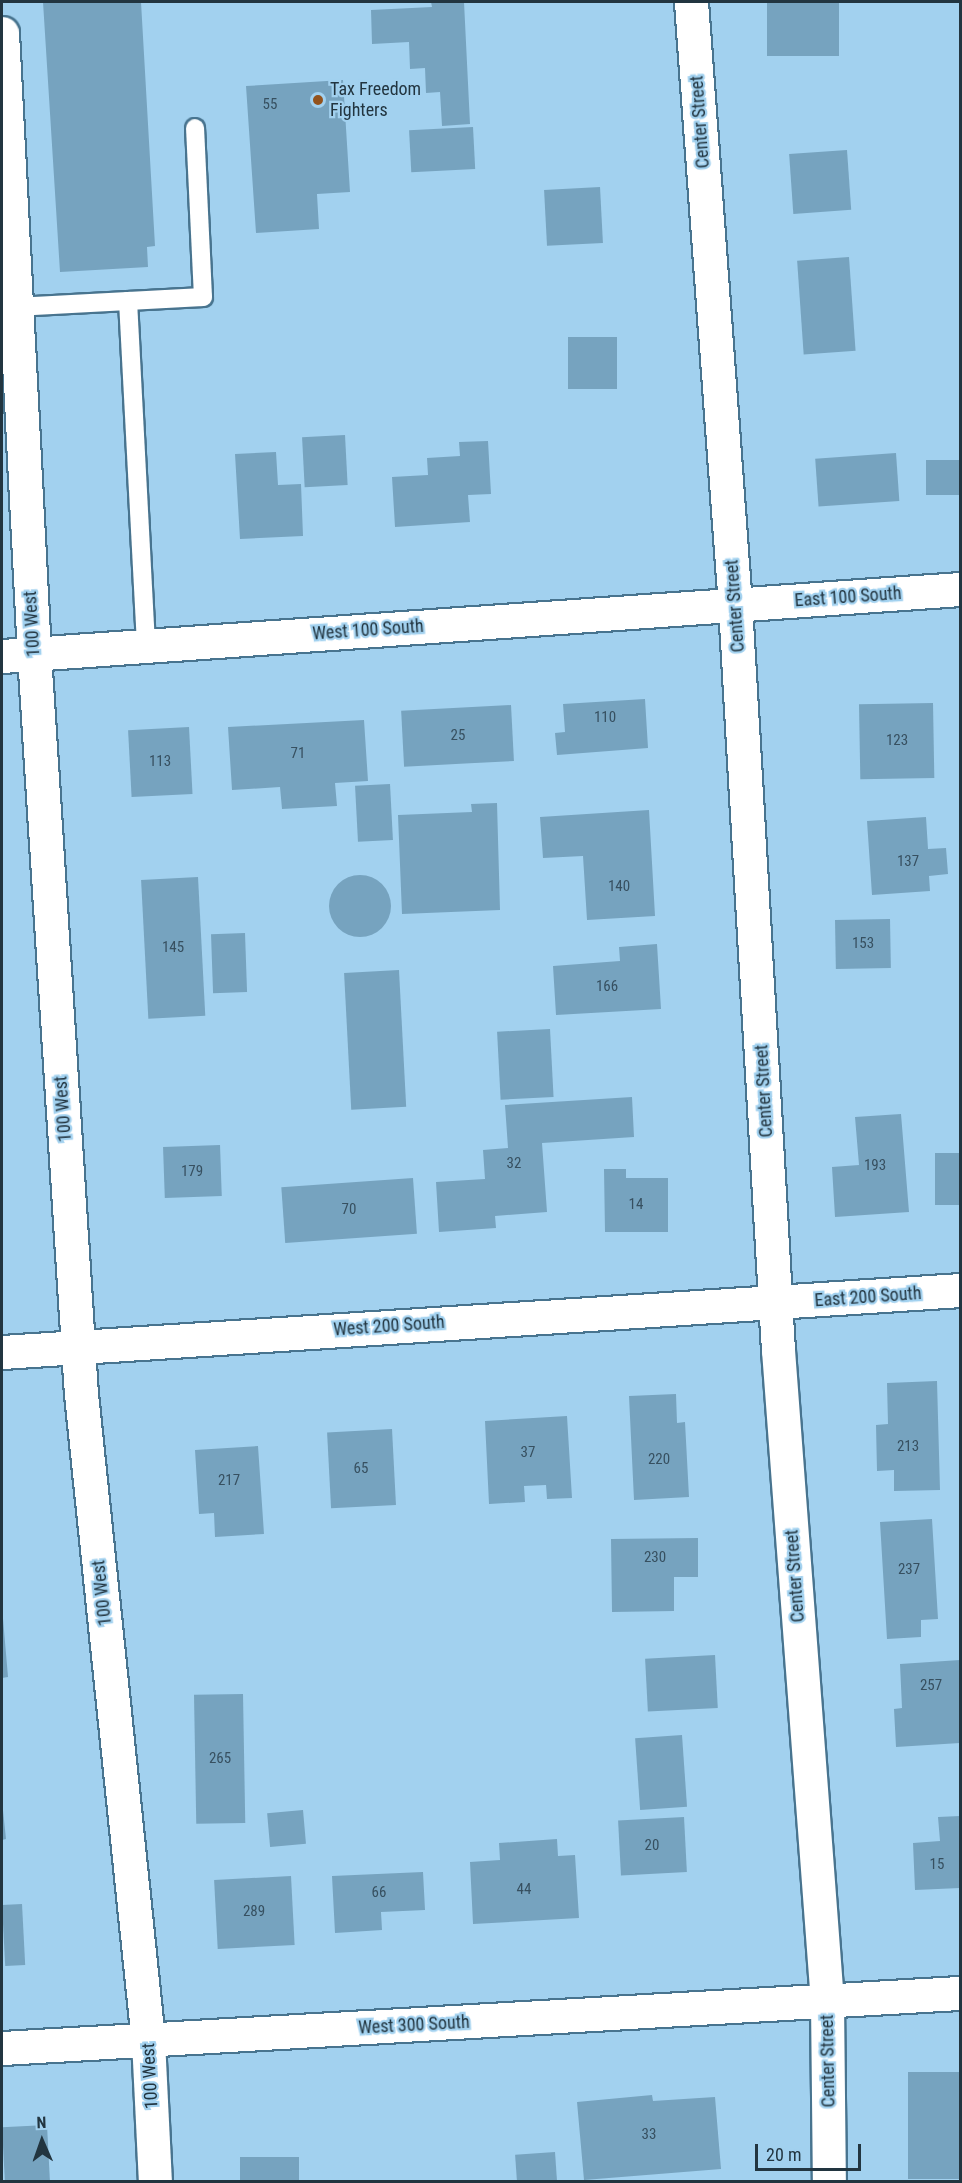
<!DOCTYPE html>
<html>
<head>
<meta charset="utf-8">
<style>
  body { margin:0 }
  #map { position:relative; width:962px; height:2183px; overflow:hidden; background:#a2d1ef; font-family:"Roboto Condensed",sans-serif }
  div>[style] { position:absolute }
  .building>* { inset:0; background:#76a3bf; transform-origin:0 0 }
  .round { border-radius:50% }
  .roads { filter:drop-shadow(2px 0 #48748f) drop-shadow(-2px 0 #48748f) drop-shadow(0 2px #48748f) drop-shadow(0 -2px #48748f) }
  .service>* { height:18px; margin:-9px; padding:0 9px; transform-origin:9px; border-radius:9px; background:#fff }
  .minor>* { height:33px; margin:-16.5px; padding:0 16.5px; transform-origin:16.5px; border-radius:16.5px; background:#fff }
  .tertiary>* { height:33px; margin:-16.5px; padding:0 16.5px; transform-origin:16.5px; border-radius:16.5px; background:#fff }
  .dots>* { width:16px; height:16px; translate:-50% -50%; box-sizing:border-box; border:3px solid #a2d1ef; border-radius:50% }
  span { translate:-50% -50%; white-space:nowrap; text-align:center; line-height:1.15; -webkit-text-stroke:4.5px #a2d1ef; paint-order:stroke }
  .number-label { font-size:15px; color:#375060 }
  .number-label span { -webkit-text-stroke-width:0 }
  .poi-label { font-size:18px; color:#223540 }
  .left { translate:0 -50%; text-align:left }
  .street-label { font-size:18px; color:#223540 }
  .frame { position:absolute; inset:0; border:3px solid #223540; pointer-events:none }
  .north { position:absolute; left:12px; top:2111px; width:60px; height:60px; -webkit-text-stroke:4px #a2d1ef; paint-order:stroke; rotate:358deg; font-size:16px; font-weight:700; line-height:24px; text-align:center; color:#223540 }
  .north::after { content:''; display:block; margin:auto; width:21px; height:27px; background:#223540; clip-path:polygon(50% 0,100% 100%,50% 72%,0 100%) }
  .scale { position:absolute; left:755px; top:2144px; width:106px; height:27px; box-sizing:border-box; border:3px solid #223540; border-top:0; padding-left:8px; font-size:18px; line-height:21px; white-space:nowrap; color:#223540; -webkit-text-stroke:4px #a2d1ef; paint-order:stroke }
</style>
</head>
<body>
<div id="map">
  <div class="building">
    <div style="clip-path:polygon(43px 2px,141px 2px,155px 246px,147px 247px,148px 267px,60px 272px)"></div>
    <div style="clip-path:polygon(431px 2px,464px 2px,470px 124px,442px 126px,440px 92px,426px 93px,425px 68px,410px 69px,409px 42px,372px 44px,371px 10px,432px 7px)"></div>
    <div style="left:767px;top:2px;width:72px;height:54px"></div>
    <div style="clip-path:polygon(343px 80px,350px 192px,317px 194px,319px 229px,256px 233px,246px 86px)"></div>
    <div style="left:473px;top:127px;width:42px;height:64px;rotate:87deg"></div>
    <div style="left:847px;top:150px;width:60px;height:58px;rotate:86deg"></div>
    <div style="left:600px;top:187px;width:56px;height:56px;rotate:87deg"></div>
    <div style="left:849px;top:257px;width:94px;height:52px;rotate:86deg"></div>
    <div style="left:617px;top:337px;width:52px;height:49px;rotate:90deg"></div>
    <div style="left:345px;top:435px;width:50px;height:43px;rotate:87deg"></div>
    <div style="clip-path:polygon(488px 441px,491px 494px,468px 495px,470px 522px,395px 527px,392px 477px,428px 475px,427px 458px,460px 456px,459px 442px)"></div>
    <div style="clip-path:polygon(276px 452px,278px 485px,301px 484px,303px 536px,240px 539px,235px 454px)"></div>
    <div style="left:896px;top:453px;width:48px;height:81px;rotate:86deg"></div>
    <div style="left:960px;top:460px;width:35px;height:34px;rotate:90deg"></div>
    <div style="clip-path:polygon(645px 699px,648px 748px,557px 755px,555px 733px,565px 732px,563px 704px)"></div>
    <div style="left:933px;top:703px;width:75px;height:74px;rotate:89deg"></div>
    <div style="left:511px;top:705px;width:56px;height:110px;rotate:87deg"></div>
    <div style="clip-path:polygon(364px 720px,368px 781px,335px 783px,337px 806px,282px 809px,280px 787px,232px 790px,228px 727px)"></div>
    <div style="left:189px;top:727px;width:67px;height:61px;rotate:87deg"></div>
    <div style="left:390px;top:784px;width:56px;height:35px;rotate:87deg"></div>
    <div style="clip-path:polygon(497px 803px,500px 910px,402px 914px,398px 815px,472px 812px,471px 804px)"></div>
    <div style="clip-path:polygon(649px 810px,655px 916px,587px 920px,583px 856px,543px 858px,540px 817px)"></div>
    <div style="clip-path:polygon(926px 817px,928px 849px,946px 848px,948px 874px,929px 876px,930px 891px,872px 895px,867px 821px)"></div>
    <div class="round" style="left:329px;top:875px;width:62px;height:62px"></div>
    <div style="left:198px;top:877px;width:139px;height:57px;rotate:87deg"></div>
    <div style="left:890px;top:919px;width:49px;height:55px;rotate:89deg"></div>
    <div style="left:245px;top:933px;width:59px;height:34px;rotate:88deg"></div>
    <div style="clip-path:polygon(657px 944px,661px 1009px,556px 1015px,553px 966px,620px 961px,619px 947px)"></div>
    <div style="left:399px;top:970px;width:137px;height:55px;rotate:87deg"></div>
    <div style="left:550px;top:1029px;width:68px;height:53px;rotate:87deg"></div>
    <div style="clip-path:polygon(632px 1097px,634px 1137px,542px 1143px,547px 1212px,495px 1216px,496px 1228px,439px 1232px,436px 1182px,485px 1179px,483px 1150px,508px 1148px,505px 1105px)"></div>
    <div style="clip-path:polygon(901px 1114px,909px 1212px,835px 1217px,832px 1167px,859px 1165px,855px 1117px)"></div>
    <div style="left:220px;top:1145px;width:51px;height:57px;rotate:88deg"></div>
    <div style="left:960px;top:1153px;width:52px;height:25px;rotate:90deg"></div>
    <div style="clip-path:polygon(604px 1169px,626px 1169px,626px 1178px,668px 1178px,668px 1232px,605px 1232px)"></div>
    <div style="left:413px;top:1178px;width:56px;height:132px;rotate:86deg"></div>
    <div style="clip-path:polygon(937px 1381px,940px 1490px,894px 1491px,894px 1470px,877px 1471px,876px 1425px,888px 1424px,887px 1383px)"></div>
    <div style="clip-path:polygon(676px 1394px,677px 1423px,685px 1422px,689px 1497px,634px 1500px,629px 1396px)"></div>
    <div style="clip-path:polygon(567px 1416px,572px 1498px,547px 1499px,546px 1485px,524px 1486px,525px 1502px,489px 1504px,485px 1421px)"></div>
    <div style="left:392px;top:1429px;width:76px;height:65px;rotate:87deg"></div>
    <div style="clip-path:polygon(258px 1446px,264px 1534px,215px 1537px,214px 1513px,199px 1514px,195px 1450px)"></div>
    <div style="clip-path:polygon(932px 1519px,938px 1619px,921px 1620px,921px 1637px,887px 1639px,880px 1522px)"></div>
    <div style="clip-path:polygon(698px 1538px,698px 1577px,674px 1577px,674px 1611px,612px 1612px,611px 1539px)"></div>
    <div style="clip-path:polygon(2px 1607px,8px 1677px,2px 1678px)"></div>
    <div style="left:715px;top:1655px;width:53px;height:70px;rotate:87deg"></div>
    <div style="clip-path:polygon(960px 1660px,960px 1743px,896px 1747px,894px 1709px,902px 1708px,900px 1664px)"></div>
    <div style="left:243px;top:1694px;width:129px;height:49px;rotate:89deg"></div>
    <div style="left:682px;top:1735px;width:72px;height:47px;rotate:86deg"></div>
    <div style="clip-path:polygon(2px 1801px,6px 1839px,2px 1840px)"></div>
    <div style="left:303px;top:1810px;width:34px;height:36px;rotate:85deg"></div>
    <div style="clip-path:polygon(960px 1816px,960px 1888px,915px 1890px,913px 1843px,940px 1841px,938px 1817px)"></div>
    <div style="left:684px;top:1817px;width:55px;height:66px;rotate:87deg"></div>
    <div style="clip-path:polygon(557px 1839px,558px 1856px,575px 1855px,579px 1918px,473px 1924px,470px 1862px,500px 1860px,499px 1843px)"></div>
    <div style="clip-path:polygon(423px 1872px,425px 1910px,381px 1912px,382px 1930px,335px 1933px,332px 1876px)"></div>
    <div style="left:291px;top:1876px;width:69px;height:77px;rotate:87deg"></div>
    <div style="left:22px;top:1904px;width:61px;height:20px;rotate:87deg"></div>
    <div style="left:960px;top:2072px;width:107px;height:52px;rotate:90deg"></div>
    <div style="clip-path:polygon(652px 2095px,653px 2101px,715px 2097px,721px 2169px,584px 2180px,577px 2102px)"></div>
    <div style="left:47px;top:2125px;width:57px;height:45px;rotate:87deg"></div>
    <div style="left:555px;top:2152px;width:30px;height:40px;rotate:86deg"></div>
    <div style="left:240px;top:2157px;width:59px;height:25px"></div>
  </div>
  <div class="roads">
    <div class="service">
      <div style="left:128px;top:301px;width:75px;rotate:-3.1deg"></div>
      <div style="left:203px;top:297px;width:169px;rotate:-92.7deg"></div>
      <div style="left:15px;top:307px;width:113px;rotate:-3deg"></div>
      <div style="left:128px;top:301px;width:345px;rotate:87deg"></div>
    </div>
    <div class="minor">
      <div style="left:2px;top:33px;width:622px;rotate:87.05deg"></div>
      <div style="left:34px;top:654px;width:741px;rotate:86.37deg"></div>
      <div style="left:81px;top:1394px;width:649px;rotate:84.08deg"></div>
      <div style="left:148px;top:2040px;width:142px;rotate:87.2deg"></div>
      <div style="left:2px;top:656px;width:960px;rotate:-4deg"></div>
      <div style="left:2px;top:1352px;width:960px;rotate:-3.7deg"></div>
      <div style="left:2px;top:2048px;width:960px;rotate:-3.29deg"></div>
    </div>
    <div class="tertiary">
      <div style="left:691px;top:2px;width:605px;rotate:85.83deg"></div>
      <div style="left:735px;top:605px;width:746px;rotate:86.7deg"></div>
      <div style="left:778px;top:1350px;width:653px;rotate:85.7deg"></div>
      <div style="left:827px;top:2001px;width:181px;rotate:89.4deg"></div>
    </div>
  </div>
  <div class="dots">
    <div style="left:318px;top:100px;background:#93531d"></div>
  </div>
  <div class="number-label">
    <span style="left:270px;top:105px">55</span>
    <span style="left:605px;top:718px">110</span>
    <span style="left:458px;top:736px">25</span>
    <span style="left:897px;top:741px">123</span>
    <span style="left:298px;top:754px">71</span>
    <span style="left:160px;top:762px">113</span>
    <span style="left:908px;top:862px">137</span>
    <span style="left:619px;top:887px">140</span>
    <span style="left:863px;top:944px">153</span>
    <span style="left:173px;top:948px">145</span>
    <span style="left:607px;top:987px">166</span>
    <span style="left:514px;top:1164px">32</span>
    <span style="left:875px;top:1166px">193</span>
    <span style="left:192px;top:1172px">179</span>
    <span style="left:636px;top:1205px">14</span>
    <span style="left:349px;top:1210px">70</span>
    <span style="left:908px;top:1447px">213</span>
    <span style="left:528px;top:1453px">37</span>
    <span style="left:659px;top:1460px">220</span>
    <span style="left:361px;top:1469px">65</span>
    <span style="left:229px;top:1481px">217</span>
    <span style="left:655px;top:1558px">230</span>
    <span style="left:909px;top:1570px">237</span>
    <span style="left:931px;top:1686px">257</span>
    <span style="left:220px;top:1759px">265</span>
    <span style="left:652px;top:1846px">20</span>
    <span style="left:937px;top:1865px">15</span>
    <span style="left:524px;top:1890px">44</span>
    <span style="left:379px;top:1893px">66</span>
    <span style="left:254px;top:1912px">289</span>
    <span style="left:649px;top:2135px">33</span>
  </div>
  <div class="poi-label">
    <span class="left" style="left:330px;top:100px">Tax Freedom<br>Fighters</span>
  </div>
  <div class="street-label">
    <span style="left:700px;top:122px;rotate:-94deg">Center Street</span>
    <span style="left:848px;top:597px;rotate:-4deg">East 100 South</span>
    <span style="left:735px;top:606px;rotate:-94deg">Center Street</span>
    <span style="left:32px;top:624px;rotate:-93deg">100 West</span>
    <span style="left:368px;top:630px;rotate:-4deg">West 100 South</span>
    <span style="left:764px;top:1091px;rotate:-93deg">Center Street</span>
    <span style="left:63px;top:1109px;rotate:-94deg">100 West</span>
    <span style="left:868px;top:1297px;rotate:-4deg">East 200 South</span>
    <span style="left:389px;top:1326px;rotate:-4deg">West 200 South</span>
    <span style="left:795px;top:1576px;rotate:-94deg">Center Street</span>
    <span style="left:102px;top:1593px;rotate:-96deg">100 West</span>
    <span style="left:414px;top:2025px;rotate:-3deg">West 300 South</span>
    <span style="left:828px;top:2061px;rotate:-91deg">Center Street</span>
    <span style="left:150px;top:2076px;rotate:-93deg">100 West</span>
  </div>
  <div class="frame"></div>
  <div class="north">N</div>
  <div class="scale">20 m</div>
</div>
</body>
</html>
